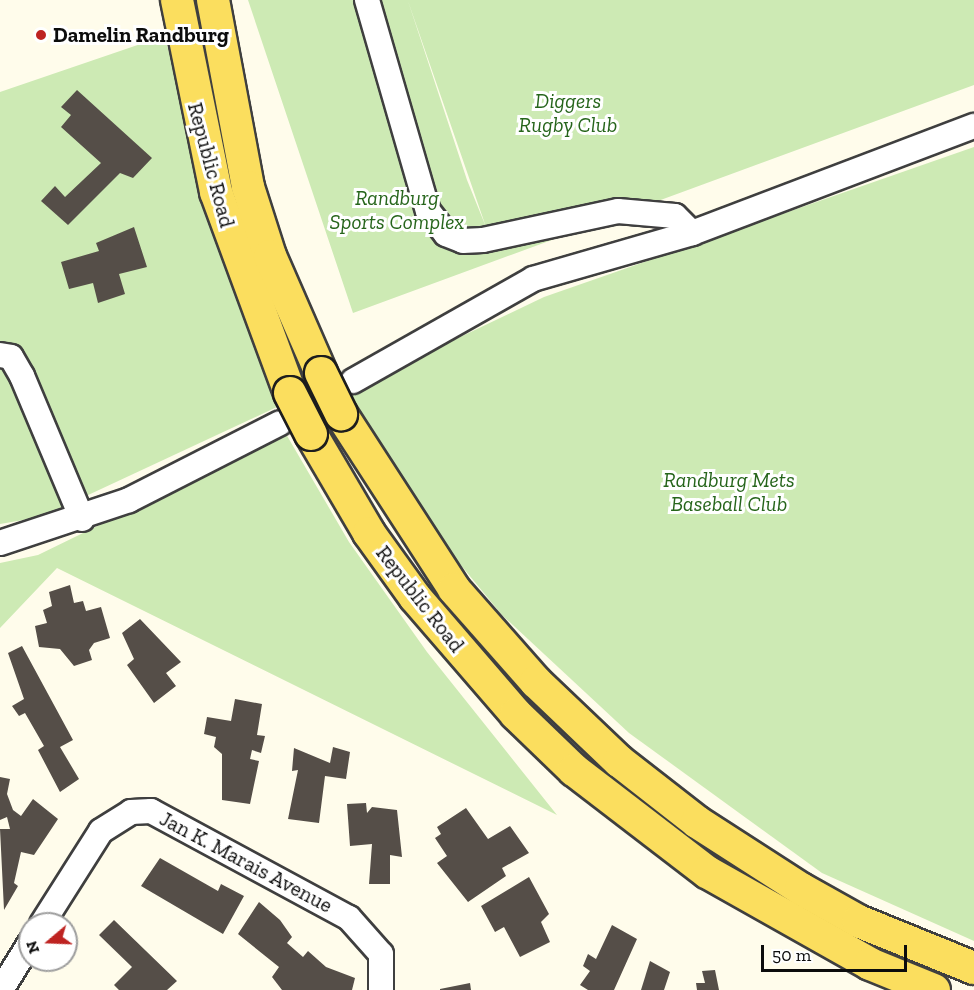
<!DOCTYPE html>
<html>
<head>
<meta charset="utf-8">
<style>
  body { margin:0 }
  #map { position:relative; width:974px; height:990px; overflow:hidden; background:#fffceb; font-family:"Zilla Slab",serif }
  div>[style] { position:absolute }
  .green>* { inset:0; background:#cdeab4 }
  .building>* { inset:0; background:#554e48 }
  .roads { filter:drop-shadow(2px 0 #3f3f3f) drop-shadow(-2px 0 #3f3f3f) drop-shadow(0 2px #3f3f3f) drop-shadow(0 -2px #3f3f3f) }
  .minor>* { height:24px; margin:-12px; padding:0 12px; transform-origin:12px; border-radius:12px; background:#fff }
  .major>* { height:32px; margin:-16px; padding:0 16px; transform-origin:16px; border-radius:16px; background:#fbde5e }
  .bridges { filter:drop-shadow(2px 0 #1d1d1d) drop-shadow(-2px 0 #1d1d1d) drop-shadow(0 2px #1d1d1d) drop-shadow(0 -2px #1d1d1d) }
  .major-bridge>* { height:32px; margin:-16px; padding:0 16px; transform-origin:16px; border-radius:16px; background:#fbde5e }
  .dots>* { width:16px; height:16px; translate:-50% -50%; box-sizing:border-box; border:3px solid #fff; border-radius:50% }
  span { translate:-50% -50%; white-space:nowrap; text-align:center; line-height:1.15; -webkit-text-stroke:6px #fff; paint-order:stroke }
  .poi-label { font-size:21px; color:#0c0c0c; font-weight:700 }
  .left { translate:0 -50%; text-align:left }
  .park-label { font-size:21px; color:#26651b; font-style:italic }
  .street-label { font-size:21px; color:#0c0c0c }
  .north { position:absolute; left:18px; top:912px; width:60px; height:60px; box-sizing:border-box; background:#fff; border:2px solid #9e9e9e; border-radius:50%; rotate:251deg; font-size:16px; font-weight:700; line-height:24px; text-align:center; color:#0c0c0c }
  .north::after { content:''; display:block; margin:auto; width:21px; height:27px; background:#be2321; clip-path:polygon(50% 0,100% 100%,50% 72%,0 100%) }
  .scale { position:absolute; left:761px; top:945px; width:146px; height:27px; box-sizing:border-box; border:3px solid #0c0c0c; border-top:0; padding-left:8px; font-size:18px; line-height:21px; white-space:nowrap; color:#0c0c0c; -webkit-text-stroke:4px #fff; paint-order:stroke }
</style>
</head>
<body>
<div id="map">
  <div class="green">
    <div style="clip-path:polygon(evenodd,248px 0,974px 0,974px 85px,353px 313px,248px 0,408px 1px,486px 227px,467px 180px,408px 1px)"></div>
    <div style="clip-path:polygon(164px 36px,279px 406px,41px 517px,0 524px,0 92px)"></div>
    <div style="clip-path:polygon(974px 147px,974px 941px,822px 873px,629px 733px,502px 615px,417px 512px,345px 392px,544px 297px)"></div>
    <div style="clip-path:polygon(286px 434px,349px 542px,427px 652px,557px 815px,57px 568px,0 628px,0 563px,38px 555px)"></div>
  </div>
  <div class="building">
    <div style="clip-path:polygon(77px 90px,152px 158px,133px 178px,120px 173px,68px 225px,41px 201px,55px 186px,65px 197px,101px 163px,61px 127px,71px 115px,61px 107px)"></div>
    <div style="clip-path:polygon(134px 227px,147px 267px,119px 274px,125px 294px,98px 303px,93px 283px,69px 289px,61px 262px,99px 251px,96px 243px)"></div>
    <div style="clip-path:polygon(70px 585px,74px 603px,83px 601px,86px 611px,101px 607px,110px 638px,94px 643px,89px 650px,92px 660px,74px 666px,60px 649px,39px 647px,35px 626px,47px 623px,43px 610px,52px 606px,49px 592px)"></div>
    <div style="clip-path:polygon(140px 619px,181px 662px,166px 673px,176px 686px,154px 703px,127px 665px,134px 659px,122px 633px)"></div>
    <div style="clip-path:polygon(22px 646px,73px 740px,60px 747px,79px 779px,60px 792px,38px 750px,44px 746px,25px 713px,19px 716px,12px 706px,24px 699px,8px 653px)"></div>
    <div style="clip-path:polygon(235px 699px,262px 704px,257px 735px,265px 736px,261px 753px,252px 750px,250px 759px,259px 761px,250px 804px,222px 800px,222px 754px,214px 747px,216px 737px,204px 734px,207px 717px,231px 721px)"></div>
    <div style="clip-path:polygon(333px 747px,350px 752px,346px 779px,325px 776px,319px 823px,288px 819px,298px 770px,292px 771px,294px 748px,330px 763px)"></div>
    <div style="clip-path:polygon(0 777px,10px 779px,7px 794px,13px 810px,21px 816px,33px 799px,58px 819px,34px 855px,21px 852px,14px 883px,18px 886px,4px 910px,0 829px,10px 829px,7px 817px,0 820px)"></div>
    <div style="clip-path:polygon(366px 803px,367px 813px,372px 807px,397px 810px,402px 857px,390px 855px,390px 884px,369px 884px,372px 844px,350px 846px,347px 804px)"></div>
    <div style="clip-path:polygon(466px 808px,488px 839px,510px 826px,529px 853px,502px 868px,506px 876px,468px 902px,437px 863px,447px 856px,435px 838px,441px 834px,437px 827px)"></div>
    <div style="clip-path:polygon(160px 858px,218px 891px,221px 884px,244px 896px,223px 934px,141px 886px)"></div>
    <div style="clip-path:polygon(529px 877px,549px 914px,541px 922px,550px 942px,520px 957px,504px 927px,495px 932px,481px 906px)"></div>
    <div style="clip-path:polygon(259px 902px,280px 920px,292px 937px,287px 943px,303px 957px,308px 951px,326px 967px,355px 978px,352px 990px,282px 990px,272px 977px,279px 967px,238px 934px)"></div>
    <div style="clip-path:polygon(114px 920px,177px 981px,167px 990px,119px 990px,114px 985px,132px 967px,99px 935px)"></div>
    <div style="clip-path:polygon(612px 925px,637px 939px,614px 990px,588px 990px,580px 985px,590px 971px,583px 966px,588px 954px,596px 959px)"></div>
    <div style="clip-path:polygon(650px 961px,670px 972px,664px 990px,641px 990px)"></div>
    <div style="clip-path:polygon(715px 970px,719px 990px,697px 990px,696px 983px,705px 983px,702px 971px)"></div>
    <div style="clip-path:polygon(470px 983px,471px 990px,440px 990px,440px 989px)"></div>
  </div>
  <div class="roads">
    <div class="minor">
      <div style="left:367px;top:0;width:220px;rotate:73.9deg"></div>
      <div style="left:428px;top:211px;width:29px;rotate:52deg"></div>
      <div style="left:446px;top:234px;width:18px;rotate:22deg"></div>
      <div style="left:463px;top:241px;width:20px;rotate:-3deg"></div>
      <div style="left:483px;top:240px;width:138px;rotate:-12.1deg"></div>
      <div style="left:618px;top:211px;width:57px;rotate:5deg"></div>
      <div style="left:675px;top:216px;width:24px;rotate:45deg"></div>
      <div style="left:0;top:355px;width:11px;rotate:10deg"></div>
      <div style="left:11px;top:357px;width:22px;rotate:60deg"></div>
      <div style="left:22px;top:376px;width:155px;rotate:67.2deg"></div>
      <div style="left:353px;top:381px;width:207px;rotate:-29.5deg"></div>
      <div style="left:533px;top:279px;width:166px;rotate:-16.1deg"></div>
      <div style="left:692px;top:233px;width:302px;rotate:-20.8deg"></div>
      <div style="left:0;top:543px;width:136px;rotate:-18.4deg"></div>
      <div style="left:129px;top:500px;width:169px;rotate:-27deg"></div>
      <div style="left:42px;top:924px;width:110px;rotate:-57.6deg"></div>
      <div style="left:101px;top:831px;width:36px;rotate:-32deg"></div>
      <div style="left:131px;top:812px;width:20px;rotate:-3deg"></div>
      <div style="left:151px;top:811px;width:225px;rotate:28.4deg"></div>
      <div style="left:349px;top:918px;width:48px;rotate:48.4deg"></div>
      <div style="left:381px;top:954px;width:36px;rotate:90deg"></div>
      <div style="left:1px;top:990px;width:55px;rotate:-58.3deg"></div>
    </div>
    <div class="major">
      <div style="left:177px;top:0;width:196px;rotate:78.5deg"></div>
      <div style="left:216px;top:192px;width:214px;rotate:69.8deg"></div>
      <div style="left:213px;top:0;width:190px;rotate:79.4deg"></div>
      <div style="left:248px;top:187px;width:72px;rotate:72.3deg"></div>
      <div style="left:270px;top:256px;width:128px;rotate:66.4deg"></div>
      <div style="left:341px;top:414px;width:208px;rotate:57.1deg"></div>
      <div style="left:454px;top:589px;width:124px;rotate:48.6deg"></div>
      <div style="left:536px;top:682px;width:115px;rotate:43.6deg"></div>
      <div style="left:619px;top:761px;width:99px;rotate:38deg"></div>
      <div style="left:697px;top:822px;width:124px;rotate:32.8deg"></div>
      <div style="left:801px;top:889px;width:65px;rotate:29.3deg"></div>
      <div style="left:858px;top:921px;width:125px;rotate:22.1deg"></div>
      <div style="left:311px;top:434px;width:115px;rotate:59.6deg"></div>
      <div style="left:369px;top:533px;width:79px;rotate:54.3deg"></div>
      <div style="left:415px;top:597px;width:155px;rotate:49.2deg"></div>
      <div style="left:516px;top:714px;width:81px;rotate:44deg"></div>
      <div style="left:574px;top:770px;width:168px;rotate:37.5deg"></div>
      <div style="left:707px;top:872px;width:187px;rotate:29.4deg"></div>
      <div style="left:870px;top:964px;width:69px;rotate:22.1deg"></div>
    </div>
  </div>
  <div class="bridges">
    <div class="major-bridge">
      <div style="left:321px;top:373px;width:46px;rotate:64deg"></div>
      <div style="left:290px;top:393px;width:46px;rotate:62.9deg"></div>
    </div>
  </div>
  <div class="dots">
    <div style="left:41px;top:35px;background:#be2321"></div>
  </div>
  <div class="poi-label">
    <span class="left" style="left:53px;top:35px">Damelin Randburg</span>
  </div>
  <div class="park-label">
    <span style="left:568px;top:113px">Diggers<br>Rugby Club</span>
    <span style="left:397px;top:210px">Randburg<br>Sports Complex</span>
    <span style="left:729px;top:492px">Randburg Mets<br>Baseball Club</span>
  </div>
  <div class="street-label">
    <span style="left:211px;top:165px;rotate:75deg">Republic Road</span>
    <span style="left:420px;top:599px;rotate:52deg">Republic Road</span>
    <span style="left:246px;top:862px;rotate:28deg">Jan K. Marais Avenue</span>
  </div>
  <div class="north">N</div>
  <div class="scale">50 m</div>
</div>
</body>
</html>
